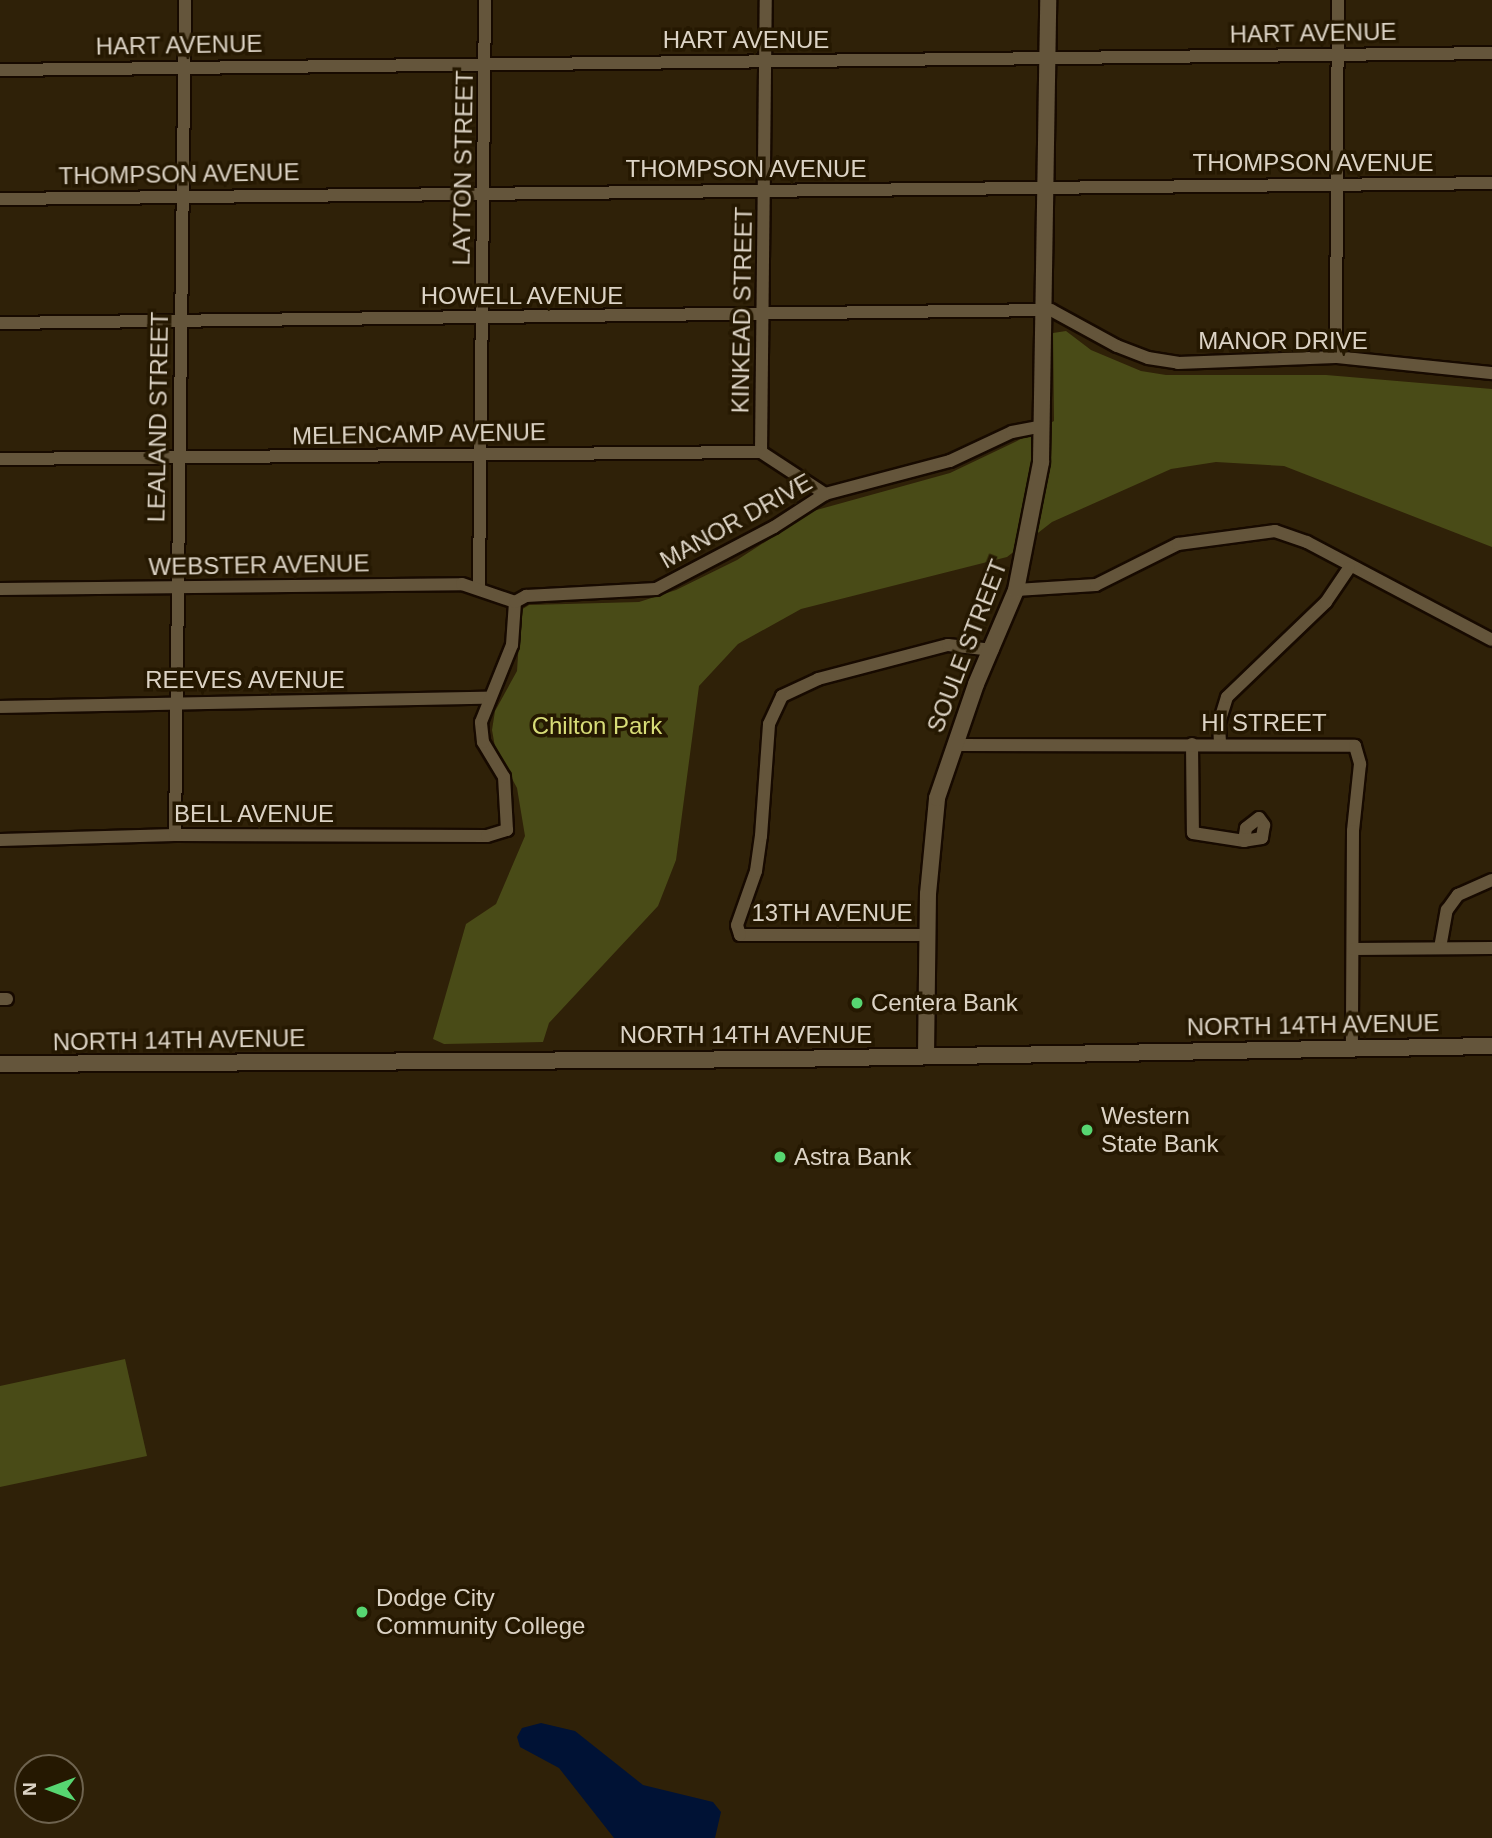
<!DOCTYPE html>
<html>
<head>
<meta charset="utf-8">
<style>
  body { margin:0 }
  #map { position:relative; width:1492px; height:1838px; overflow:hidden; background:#2f2108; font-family:Arial,sans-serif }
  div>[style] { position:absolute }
  .green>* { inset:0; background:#494b17 }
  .water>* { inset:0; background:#001235 }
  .roads { filter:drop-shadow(2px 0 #170a00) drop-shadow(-2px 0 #170a00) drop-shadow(0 2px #170a00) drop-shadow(0 -2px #170a00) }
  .street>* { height:12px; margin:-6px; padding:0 6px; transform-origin:6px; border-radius:6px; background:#64553b }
  .secondary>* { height:16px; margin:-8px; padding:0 8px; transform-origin:8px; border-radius:8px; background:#64553b }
  .dots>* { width:19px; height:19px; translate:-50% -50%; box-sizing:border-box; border:4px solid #251801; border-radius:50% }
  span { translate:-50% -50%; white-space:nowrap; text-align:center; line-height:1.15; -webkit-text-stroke:7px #251801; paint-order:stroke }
  .street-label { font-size:24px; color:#dcd3c5 }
  .park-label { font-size:24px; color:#d7dc77 }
  .poi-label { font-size:24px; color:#dcd3c5 }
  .left { translate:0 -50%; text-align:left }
  .north { position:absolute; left:14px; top:1754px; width:70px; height:70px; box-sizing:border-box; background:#251801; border:2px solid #6e634f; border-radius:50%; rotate:270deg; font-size:19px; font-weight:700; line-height:28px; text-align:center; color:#dcd3c5 }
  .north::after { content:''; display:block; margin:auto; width:24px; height:32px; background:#57d671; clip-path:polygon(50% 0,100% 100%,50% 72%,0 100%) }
</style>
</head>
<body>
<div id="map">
  <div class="green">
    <div style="clip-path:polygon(1066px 331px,1091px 350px,1141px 371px,1166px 375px,1326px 375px,1492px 389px,1492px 547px,1284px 466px,1216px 462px,1171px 469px,1052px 522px,1007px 557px,801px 609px,738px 644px,699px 686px,676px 860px,658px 906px,549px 1023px,543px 1042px,444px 1044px,433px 1039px,466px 924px,496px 904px,525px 836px,517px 788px,495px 747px,492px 730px,495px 711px,517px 671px,521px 610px,529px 605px,639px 602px,676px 590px,737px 560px,813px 511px,950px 473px,1015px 442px,1054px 421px,1053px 333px)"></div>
    <div style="clip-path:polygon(125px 1359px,147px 1456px,0 1487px,0 1386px)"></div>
  </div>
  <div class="water">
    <div style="clip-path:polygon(541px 1723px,575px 1731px,643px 1785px,713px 1802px,721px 1812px,715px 1838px,614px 1838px,559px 1768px,520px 1747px,517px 1737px,522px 1728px)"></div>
  </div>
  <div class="roads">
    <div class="street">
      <div style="left:0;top:70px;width:1492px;rotate:-0.65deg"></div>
      <div style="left:0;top:199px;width:1492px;rotate:-0.61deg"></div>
      <div style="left:0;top:323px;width:1051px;rotate:-0.71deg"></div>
      <div style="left:1051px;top:310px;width:75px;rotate:28.6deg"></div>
      <div style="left:1117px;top:346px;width:33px;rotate:21deg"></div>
      <div style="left:1148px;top:358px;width:30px;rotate:9deg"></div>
      <div style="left:1178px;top:363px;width:158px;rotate:-2.2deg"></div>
      <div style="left:1336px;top:357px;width:157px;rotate:5.9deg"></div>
      <div style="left:1336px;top:357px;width:357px;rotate:-89.7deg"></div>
      <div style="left:761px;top:452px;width:452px;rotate:-89.4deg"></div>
      <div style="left:0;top:459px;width:761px;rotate:-0.53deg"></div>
      <div style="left:761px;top:452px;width:77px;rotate:33.3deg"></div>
      <div style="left:479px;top:588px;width:588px;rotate:-89.42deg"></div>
      <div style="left:0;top:589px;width:462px;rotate:-0.6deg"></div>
      <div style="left:462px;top:584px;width:56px;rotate:18.8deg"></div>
      <div style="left:1016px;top:590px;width:80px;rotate:-3.6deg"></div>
      <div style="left:1096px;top:585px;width:92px;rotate:-26.6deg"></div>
      <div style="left:1178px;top:544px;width:98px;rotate:-7.6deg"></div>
      <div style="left:1275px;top:531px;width:34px;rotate:19deg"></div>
      <div style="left:1307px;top:542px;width:209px;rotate:27.9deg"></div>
      <div style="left:0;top:707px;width:490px;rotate:-1.1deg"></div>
      <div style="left:1220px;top:743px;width:20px;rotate:-93deg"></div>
      <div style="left:1219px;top:723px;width:27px;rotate:-73deg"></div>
      <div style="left:1227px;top:697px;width:137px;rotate:-43.8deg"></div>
      <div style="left:1326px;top:602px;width:41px;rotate:-55.9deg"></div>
      <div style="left:1192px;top:744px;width:89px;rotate:89.4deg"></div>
      <div style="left:1193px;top:833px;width:52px;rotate:8.9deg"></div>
      <div style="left:954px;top:745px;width:401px;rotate:0.1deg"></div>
      <div style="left:1355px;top:746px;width:19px;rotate:74deg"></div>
      <div style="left:1360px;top:764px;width:67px;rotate:96deg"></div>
      <div style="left:1353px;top:831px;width:217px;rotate:90.3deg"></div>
      <div style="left:1259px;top:818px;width:9px;rotate:54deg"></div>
      <div style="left:1264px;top:825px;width:13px;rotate:99deg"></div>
      <div style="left:1262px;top:838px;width:18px;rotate:171deg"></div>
      <div style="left:1244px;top:841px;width:13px;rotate:-81deg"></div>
      <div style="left:1246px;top:828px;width:16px;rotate:-38deg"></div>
      <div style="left:175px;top:835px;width:835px;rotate:-89.31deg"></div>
      <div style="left:0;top:840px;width:175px;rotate:-1.6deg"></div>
      <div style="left:175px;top:835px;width:312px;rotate:0.2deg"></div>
      <div style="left:487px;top:836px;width:21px;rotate:-17deg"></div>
      <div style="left:507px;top:830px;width:53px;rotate:-93.2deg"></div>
      <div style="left:504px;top:777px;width:41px;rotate:-121deg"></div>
      <div style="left:483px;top:742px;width:20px;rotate:-96deg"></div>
      <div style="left:481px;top:722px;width:83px;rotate:-68.1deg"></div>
      <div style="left:512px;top:645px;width:43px;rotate:-86deg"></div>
      <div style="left:515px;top:602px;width:13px;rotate:-29deg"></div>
      <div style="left:526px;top:596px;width:130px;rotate:-3.1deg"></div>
      <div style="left:656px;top:589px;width:133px;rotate:-27.7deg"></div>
      <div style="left:774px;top:527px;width:61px;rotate:-32.9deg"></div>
      <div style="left:825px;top:494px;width:129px;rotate:-14.8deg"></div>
      <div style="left:950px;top:461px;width:68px;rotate:-25.1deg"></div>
      <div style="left:1012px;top:432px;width:31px;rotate:-11deg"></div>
      <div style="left:927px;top:935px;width:187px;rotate:180deg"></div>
      <div style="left:740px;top:935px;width:10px;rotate:-107deg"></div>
      <div style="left:737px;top:925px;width:57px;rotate:-70.6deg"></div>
      <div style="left:756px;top:871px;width:35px;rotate:-82deg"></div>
      <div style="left:761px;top:836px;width:112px;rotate:-85.9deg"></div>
      <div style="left:769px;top:724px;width:31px;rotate:-65deg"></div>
      <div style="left:782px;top:696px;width:40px;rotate:-25deg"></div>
      <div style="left:818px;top:679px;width:134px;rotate:-14.7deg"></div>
      <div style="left:948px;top:645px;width:45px;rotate:6.3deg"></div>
      <div style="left:1440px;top:948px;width:39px;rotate:-80deg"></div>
      <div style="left:1447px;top:910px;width:19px;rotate:-54deg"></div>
      <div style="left:1458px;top:895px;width:37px;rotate:-24deg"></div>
      <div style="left:1353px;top:949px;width:139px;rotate:-0.4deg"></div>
      <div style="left:0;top:999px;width:7px"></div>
    </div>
    <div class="secondary">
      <div style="left:926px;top:1056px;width:162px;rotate:-89.3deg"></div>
      <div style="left:928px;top:894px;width:96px;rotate:-84.6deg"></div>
      <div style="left:937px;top:798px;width:120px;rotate:-71.1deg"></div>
      <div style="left:976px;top:684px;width:102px;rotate:-66.9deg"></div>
      <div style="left:1016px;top:590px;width:130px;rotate:-78.9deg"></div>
      <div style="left:1041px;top:462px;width:462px;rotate:-89.1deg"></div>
      <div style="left:0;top:1064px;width:788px;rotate:-0.36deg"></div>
      <div style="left:788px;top:1059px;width:704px;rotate:-1.06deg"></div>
    </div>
  </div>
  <div class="dots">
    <div style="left:857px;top:1003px;background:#57d671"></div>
    <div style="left:1087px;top:1130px;background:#57d671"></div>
    <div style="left:780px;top:1157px;background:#57d671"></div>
    <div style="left:362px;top:1612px;background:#57d671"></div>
  </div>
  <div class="street-label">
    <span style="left:1313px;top:33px;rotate:-1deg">HART AVENUE</span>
    <span style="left:746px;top:40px">HART AVENUE</span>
    <span style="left:179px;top:45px;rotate:-1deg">HART AVENUE</span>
    <span style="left:1313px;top:163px">THOMPSON AVENUE</span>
    <span style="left:463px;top:168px;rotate:-89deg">LAYTON STREET</span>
    <span style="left:746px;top:169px">THOMPSON AVENUE</span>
    <span style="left:179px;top:174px;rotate:-1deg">THOMPSON AVENUE</span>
    <span style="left:522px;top:296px">HOWELL AVENUE</span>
    <span style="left:742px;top:310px;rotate:-89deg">KINKEAD STREET</span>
    <span style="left:1283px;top:341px">MANOR DRIVE</span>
    <span style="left:158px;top:417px;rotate:-89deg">LEALAND STREET</span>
    <span style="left:419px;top:434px;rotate:-1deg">MELENCAMP AVENUE</span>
    <span style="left:736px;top:521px;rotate:-29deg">MANOR DRIVE</span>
    <span style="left:259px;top:565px;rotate:-1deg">WEBSTER AVENUE</span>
    <span style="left:967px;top:646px;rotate:-69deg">SOULE STREET</span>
    <span style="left:245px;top:680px">REEVES AVENUE</span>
    <span style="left:1264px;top:723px">HI STREET</span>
    <span style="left:254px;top:814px">BELL AVENUE</span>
    <span style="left:832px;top:913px">13TH AVENUE</span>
    <span style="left:1313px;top:1025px;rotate:-1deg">NORTH 14TH AVENUE</span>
    <span style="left:746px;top:1035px">NORTH 14TH AVENUE</span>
    <span style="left:179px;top:1040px;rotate:-1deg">NORTH 14TH AVENUE</span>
  </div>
  <div class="park-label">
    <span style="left:597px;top:726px">Chilton Park</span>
  </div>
  <div class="poi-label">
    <span class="left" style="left:871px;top:1003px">Centera Bank</span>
    <span class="left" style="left:1101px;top:1130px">Western<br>State Bank</span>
    <span class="left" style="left:794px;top:1157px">Astra Bank</span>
    <span class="left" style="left:376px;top:1612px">Dodge City<br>Community College</span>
  </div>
  <div class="north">N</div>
</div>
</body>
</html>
